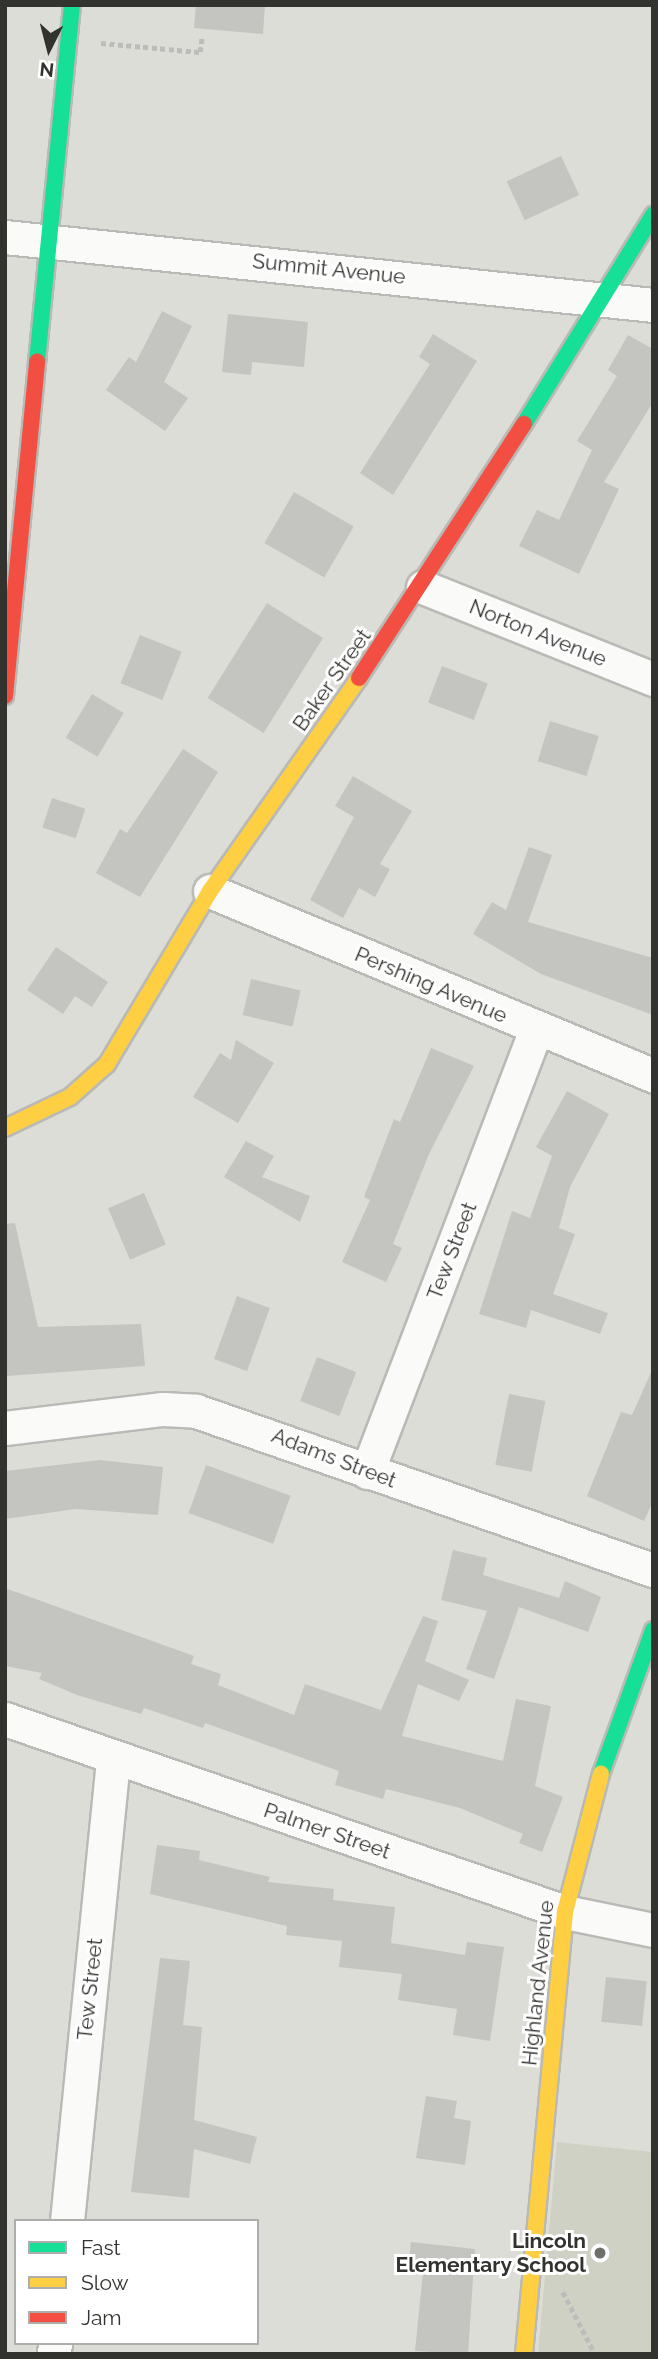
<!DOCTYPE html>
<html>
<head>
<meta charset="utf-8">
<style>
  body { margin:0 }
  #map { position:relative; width:658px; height:2359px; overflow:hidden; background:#dcddd7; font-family:Raleway,sans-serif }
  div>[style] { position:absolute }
  .built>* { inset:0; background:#cfd1c5 }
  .building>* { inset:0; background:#c4c5c0; transform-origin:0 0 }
  .path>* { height:4.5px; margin-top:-2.25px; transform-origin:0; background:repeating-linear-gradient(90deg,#bcbcbb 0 5px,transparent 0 8.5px) }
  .roads { filter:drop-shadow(2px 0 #b9b9b5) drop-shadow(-2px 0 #b9b9b5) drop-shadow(0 2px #b9b9b5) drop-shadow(0 -2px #b9b9b5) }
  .street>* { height:33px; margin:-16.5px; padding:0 16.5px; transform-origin:16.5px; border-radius:16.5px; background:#fafaf9 }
  .fast>* { height:16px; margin:-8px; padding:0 8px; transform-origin:8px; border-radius:8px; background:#16e098 }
  .slow>* { height:16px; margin:-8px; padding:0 8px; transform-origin:8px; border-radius:8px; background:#ffcf43 }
  .jam>* { height:16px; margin:-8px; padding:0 8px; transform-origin:8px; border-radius:8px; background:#f24e42 }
  .dots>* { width:19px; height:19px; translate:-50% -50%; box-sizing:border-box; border:4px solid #fff; border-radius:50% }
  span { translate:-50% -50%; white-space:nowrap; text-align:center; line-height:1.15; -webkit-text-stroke:6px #fff; paint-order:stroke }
  .street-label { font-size:21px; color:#32332f }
  .poi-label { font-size:21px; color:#32332f; font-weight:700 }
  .right { translate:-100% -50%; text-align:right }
  .frame { position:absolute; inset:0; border:7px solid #32332f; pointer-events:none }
  .legend { position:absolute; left:14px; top:2219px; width:245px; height:126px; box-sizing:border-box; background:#fff; border:2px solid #adadac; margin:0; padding:9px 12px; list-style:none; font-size:21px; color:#32332f }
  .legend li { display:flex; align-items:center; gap:14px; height:35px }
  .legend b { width:35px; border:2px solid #adadac }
  .north { position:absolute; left:14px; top:14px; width:70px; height:70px; -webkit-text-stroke:5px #fff; paint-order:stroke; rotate:186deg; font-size:19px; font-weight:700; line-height:28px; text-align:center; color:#32332f }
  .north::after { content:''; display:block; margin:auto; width:24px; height:32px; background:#32332f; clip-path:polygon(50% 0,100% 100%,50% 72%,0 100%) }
</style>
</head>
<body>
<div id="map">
  <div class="built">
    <div style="clip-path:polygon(557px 2142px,653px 2152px,653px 2354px,538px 2354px)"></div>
  </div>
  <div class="building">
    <div style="clip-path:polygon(196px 5px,265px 5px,263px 34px,194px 28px)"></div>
    <div style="left:561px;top:156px;width:43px;height:60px;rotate:65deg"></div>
    <div style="clip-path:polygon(162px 311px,192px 326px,164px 382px,188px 398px,165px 431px,106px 390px,129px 357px,136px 362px)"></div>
    <div style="clip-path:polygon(228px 314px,308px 322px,304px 367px,252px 362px,251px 375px,222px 372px)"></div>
    <div style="clip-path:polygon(433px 334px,477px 361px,393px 495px,360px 473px,430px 364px,419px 357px)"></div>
    <div style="clip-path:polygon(628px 335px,653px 349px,653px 402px,604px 482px,619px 489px,579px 574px,519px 546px,537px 510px,559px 520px,592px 450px,577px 441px,617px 376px,608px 370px)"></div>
    <div style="left:294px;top:492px;width:69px;height:59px;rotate:30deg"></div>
    <div style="left:267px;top:603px;width:66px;height:112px;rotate:32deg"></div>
    <div style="left:140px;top:635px;width:45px;height:52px;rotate:22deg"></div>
    <div style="left:442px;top:666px;width:49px;height:39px;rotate:21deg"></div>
    <div style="left:92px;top:694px;width:37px;height:51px;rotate:31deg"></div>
    <div style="left:550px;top:721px;width:51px;height:42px;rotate:17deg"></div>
    <div style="clip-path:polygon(183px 749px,218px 772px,140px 897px,96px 873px,120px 829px,127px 833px)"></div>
    <div style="clip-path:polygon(353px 776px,412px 811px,380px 864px,390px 869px,375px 897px,359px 888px,343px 918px,310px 900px,354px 817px,335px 806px)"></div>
    <div style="left:52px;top:798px;width:35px;height:31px;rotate:18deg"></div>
    <div style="clip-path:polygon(529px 847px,552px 855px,528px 922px,653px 958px,653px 1015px,541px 974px,473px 934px,492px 902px,506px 910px)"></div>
    <div style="clip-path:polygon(56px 947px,108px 982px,92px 1007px,75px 996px,63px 1014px,27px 990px)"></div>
    <div style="left:251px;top:979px;width:51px;height:37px;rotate:13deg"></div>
    <div style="clip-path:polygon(236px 1040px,274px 1063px,238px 1123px,193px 1097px,220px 1053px,231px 1060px)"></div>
    <div style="clip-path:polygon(431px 1048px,474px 1066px,429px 1154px,393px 1244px,402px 1248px,386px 1282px,342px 1262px,370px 1200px,364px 1197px,394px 1119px,400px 1122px)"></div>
    <div style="clip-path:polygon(567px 1091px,609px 1114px,570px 1187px,559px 1228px,575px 1234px,553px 1294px,608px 1313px,600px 1334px,531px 1310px,526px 1328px,479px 1314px,512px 1211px,530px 1218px,552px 1156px,536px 1147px)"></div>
    <div style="clip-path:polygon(246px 1141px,274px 1156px,262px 1177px,310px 1196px,300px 1222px,224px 1177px)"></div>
    <div style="left:144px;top:1193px;width:56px;height:39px;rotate:67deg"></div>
    <div style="clip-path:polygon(15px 1223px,38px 1327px,141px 1324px,145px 1366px,7px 1376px,5px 1224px)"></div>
    <div style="left:237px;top:1296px;width:35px;height:67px;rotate:20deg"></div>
    <div style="left:317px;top:1357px;width:42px;height:47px;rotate:21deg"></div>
    <div style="clip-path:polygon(653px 1368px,653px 1501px,644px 1521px,587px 1496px,621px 1412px,632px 1415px)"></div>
    <div style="left:509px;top:1394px;width:37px;height:72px;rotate:11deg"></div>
    <div style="clip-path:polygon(100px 1460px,163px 1467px,158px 1515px,76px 1509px,5px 1519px,5px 1471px)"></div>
    <div style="left:206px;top:1465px;width:90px;height:51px;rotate:20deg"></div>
    <div style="clip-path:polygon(453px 1550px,487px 1558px,483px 1575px,559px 1598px,565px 1581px,601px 1597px,588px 1632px,519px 1607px,494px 1679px,466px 1669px,487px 1611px,441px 1600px)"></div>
    <div style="clip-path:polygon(5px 1588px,194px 1656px,191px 1664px,221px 1674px,218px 1685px,294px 1715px,305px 1684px,381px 1710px,423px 1616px,438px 1621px,425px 1661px,469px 1680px,459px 1701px,418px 1684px,402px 1736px,503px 1761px,516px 1699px,551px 1706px,535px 1786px,563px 1797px,542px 1852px,519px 1843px,523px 1834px,460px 1808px,386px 1789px,383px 1799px,335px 1785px,339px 1771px,205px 1723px,203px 1728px,144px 1708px,141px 1714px,77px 1695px,39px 1679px,42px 1673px,5px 1666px)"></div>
    <div style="clip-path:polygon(157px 1845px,200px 1851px,199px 1860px,270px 1877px,268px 1882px,334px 1889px,333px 1900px,395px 1907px,391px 1943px,465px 1955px,467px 1942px,504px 1947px,490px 2041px,453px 2035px,457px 2009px,398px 2000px,402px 1974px,339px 1967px,342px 1941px,286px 1935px,287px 1926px,150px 1894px)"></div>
    <div style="clip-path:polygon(160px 1958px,190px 1961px,183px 2025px,202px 2027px,194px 2120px,257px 2137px,250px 2164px,194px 2149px,189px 2198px,131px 2192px)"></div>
    <div style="left:606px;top:1977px;width:41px;height:45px;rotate:6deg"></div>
    <div style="clip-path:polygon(426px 2096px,457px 2101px,454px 2118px,471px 2121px,465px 2165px,416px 2158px)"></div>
    <div style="clip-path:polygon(411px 2242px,475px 2249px,468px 2354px,415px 2351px,423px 2272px,408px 2270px)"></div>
  </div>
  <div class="path">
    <div style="left:101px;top:43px;width:99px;rotate:5.2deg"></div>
    <div style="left:200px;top:52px;width:16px;rotate:-83deg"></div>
    <div style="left:563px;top:2292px;width:70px;rotate:62.7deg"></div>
  </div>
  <div class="roads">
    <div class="street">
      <div style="left:5px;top:237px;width:652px;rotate:5.99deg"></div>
      <div style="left:423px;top:587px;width:248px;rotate:21.8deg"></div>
      <div style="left:210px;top:891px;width:480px;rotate:22.6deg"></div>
      <div style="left:5px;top:1428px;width:159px;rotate:-6.9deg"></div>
      <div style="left:163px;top:1409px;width:33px;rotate:3deg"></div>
      <div style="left:196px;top:1411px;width:484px;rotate:19.2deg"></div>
      <div style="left:367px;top:1472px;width:473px;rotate:-69.1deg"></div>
      <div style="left:5px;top:1719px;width:592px;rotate:19.02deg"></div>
      <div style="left:565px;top:1912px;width:90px;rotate:11.6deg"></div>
      <div style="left:67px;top:2221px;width:466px;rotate:-84.3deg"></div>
      <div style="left:54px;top:2354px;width:11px;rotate:-85deg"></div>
    </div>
    <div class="fast">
      <div style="left:37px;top:362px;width:359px;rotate:-84.4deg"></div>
      <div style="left:524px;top:424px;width:246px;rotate:-58.3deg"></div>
      <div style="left:601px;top:1774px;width:153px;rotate:-70.1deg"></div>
    </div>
    <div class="slow">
      <div style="left:5px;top:1128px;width:72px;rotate:-25.5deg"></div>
      <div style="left:70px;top:1097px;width:50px;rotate:-41.7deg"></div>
      <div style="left:107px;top:1064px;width:201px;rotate:-59.2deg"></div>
      <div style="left:210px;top:891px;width:260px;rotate:-55deg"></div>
      <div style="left:524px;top:2354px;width:444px;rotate:-84.7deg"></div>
      <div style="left:565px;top:1912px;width:143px;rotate:-75.4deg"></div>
    </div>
    <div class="jam">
      <div style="left:359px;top:678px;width:303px;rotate:-57deg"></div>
      <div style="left:5px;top:696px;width:336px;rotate:-84.5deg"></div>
    </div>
  </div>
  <div class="dots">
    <div style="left:600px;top:2253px;background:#6e6e6a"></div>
  </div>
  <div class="street-label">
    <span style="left:329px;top:269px;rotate:6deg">Summit Avenue</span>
    <span style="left:538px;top:633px;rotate:22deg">Norton Avenue</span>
    <span style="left:332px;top:680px;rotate:-55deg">Baker Street</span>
    <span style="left:431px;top:985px;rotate:23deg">Pershing Avenue</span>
    <span style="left:452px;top:1251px;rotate:-69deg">Tew Street</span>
    <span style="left:334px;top:1458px;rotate:21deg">Adams Street</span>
    <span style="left:327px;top:1831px;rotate:19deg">Palmer Street</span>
    <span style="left:538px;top:1983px;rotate:-84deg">Highland Avenue</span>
    <span style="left:90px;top:1989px;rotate:-84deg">Tew Street</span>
  </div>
  <div class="poi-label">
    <span class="right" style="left:586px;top:2253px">Lincoln<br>Elementary School</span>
  </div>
  <div class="frame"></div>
  <ul class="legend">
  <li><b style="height:9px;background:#16e098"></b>Fast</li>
  <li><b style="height:9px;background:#ffcf43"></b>Slow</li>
  <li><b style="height:9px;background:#f24e42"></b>Jam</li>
  </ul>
  <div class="north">N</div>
</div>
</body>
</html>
